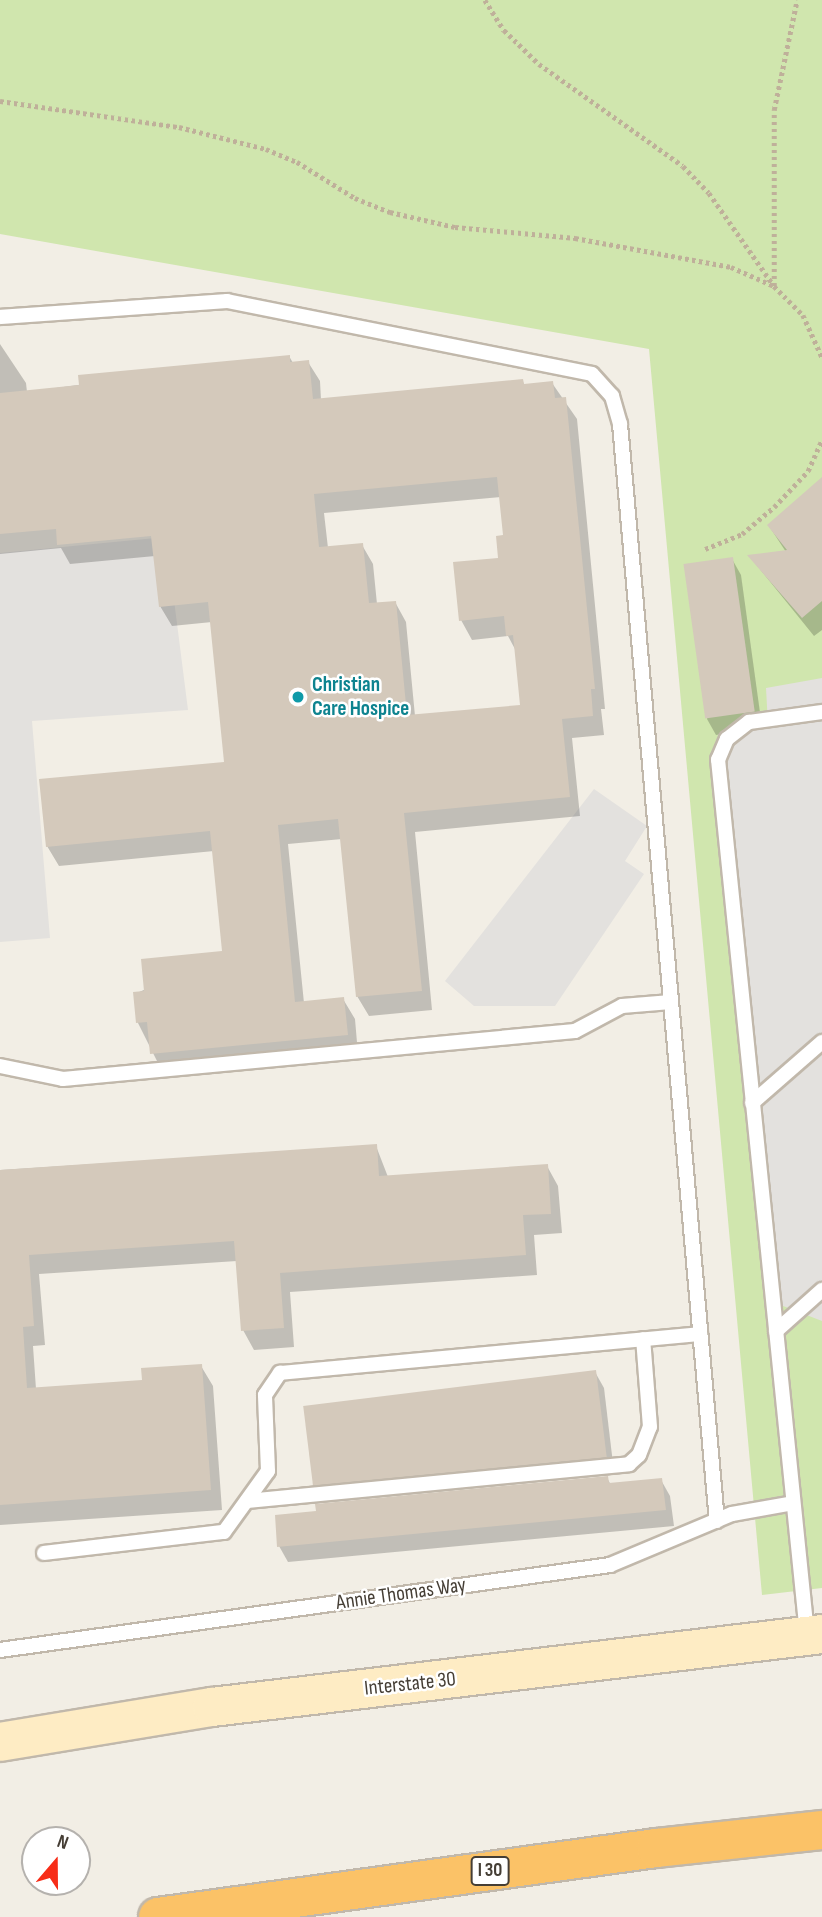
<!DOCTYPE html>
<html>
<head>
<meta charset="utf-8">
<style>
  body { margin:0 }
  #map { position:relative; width:822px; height:1917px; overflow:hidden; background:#f2eee5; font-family:"Sofia Sans Condensed",sans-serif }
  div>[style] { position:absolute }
  .green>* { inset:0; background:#d0e6ae }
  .parking>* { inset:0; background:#e3e1de }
  .shadow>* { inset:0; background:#0003 }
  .building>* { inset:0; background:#d4c9bb; transform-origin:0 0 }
  .path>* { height:4.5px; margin-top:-2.25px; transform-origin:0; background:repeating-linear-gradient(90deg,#bfb09a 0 3.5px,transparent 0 7px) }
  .roads { filter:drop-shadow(2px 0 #c1b8ab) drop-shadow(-2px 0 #c1b8ab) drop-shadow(0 2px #c1b8ab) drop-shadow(0 -2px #c1b8ab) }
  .service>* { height:14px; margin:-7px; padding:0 7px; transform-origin:7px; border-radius:7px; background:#fff }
  .secondary>* { height:38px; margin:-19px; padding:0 19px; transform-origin:19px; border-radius:19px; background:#feecc4 }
  .motorway>* { height:38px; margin:-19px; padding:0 19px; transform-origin:19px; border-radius:19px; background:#fbc267 }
  .dots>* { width:19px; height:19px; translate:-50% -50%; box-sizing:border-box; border:4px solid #fff; border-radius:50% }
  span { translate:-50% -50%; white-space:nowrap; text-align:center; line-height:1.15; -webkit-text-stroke:5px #fff; paint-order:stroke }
  .shield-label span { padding:2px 5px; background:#fff; border:2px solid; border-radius:5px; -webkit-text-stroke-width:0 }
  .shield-label { font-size:19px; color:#453e35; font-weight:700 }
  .culture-label { font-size:21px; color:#0d838f; font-weight:700 }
  .left { translate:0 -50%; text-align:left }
  .street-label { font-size:21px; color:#453e35 }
  .north { position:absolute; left:21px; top:1826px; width:70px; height:70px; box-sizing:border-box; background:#fff; border:2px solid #b5b2ae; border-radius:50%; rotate:20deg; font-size:19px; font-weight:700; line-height:28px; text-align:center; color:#453e35 }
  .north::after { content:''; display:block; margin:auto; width:24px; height:32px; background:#f72d18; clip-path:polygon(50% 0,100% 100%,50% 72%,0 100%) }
</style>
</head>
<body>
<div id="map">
  <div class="green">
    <div style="clip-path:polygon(0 0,822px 0,822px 1588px,762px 1595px,649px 349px,0 234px)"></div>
  </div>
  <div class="parking">
    <div style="clip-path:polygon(166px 537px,188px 710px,32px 721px,50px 938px,0 942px,0 553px)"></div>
    <div style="clip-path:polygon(822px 678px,822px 1321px,778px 1304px,724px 758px,735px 740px,750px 728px,768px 725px,766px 688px)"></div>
    <div style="clip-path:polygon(594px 789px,647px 826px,625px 861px,644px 874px,555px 1006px,474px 1006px,445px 981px)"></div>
  </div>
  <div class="shadow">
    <div style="clip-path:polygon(evenodd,0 344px,26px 383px,27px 392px,289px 356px,293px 363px,308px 362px,320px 381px,321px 400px,522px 380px,525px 386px,552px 383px,577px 419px,605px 709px,601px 709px,604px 735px,572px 738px,580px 816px,415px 832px,432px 1010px,369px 1016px,357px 996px,342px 839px,288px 844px,304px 1003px,343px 999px,355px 1019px,358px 1054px,163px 1073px,138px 1023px,135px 994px,224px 953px,214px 851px,59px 866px,47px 846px,226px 763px,212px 622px,172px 626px,160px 606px,155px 556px,70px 564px,61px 548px,0 554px,0 344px,501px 497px,505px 537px,500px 559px,461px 620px,472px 640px,508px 636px,516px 651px,521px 707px,415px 716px,406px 622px,395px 602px,377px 604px,373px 564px,362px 545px,328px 548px,324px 513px,501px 497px)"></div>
    <div style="clip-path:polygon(822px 482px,822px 630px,814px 636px,750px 557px,786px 552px,769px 526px)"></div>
    <div style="clip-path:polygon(732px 559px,741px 575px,762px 727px,716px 735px,707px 719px)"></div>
    <div style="clip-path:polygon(376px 1146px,388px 1177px,547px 1166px,558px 1186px,562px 1233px,534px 1235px,537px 1275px,290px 1292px,294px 1347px,254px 1350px,243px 1330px,237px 1261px,39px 1274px,45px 1345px,33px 1346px,36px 1389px,143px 1382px,201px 1366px,213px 1386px,222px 1510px,0 1525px,0 1170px)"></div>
    <div style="clip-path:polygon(595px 1372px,604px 1388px,614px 1472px,325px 1500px,315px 1484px)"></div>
    <div style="clip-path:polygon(607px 1478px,611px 1485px,661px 1480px,670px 1496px,674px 1526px,288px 1562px,279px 1546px)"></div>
  </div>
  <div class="building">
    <div style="clip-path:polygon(evenodd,290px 355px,290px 362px,309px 360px,313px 399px,523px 379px,524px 384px,553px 381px,555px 398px,566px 397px,595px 689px,591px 689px,593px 716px,562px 719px,570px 797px,404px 813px,422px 991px,356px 997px,338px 819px,278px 825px,295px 1002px,344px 997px,348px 1035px,150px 1054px,147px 1022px,136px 1023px,133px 992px,144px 991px,141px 959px,222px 951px,210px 831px,46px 847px,39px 779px,224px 762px,208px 602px,159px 607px,151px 536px,57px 545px,56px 529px,0 534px,0 393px,79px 385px,78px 375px,290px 355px,497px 477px,503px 535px,496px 536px,498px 558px,453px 562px,459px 621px,504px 616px,506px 636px,513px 635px,520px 705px,407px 715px,396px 601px,369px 603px,363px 543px,319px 547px,314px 494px,497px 477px)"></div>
    <div style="clip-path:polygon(822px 477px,822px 601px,802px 618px,747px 555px,787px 550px,767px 525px)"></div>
    <div style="left:733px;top:557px;width:156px;height:50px;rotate:82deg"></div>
    <div style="clip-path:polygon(377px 1144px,379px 1176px,548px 1164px,551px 1214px,523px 1215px,526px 1255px,280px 1273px,284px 1328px,241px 1331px,234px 1241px,29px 1255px,34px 1326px,23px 1327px,27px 1388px,142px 1380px,141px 1368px,202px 1364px,211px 1490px,0 1505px,0 1170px)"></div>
    <div style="left:596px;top:1370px;width:88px;height:295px;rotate:83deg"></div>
    <div style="clip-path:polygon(608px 1476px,609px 1483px,662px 1478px,666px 1510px,277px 1547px,275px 1515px,316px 1511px,315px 1504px)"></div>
  </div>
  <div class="path">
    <div style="left:485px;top:0;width:36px;rotate:58deg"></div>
    <div style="left:504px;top:30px;width:49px;rotate:44.2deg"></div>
    <div style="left:539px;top:64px;width:176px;rotate:35.3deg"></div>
    <div style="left:683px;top:166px;width:37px;rotate:46deg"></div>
    <div style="left:709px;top:193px;width:113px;rotate:55deg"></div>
    <div style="left:0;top:101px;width:181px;rotate:8.3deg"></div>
    <div style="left:179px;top:127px;width:90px;rotate:14.2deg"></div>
    <div style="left:266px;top:149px;width:34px;rotate:23deg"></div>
    <div style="left:297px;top:162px;width:68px;rotate:31.8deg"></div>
    <div style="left:355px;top:198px;width:38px;rotate:22deg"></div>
    <div style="left:390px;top:212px;width:67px;rotate:13deg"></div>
    <div style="left:455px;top:227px;width:121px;rotate:5.2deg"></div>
    <div style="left:575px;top:238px;width:159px;rotate:10.5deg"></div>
    <div style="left:731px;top:267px;width:47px;rotate:23.8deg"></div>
    <div style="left:774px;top:286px;width:41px;rotate:45deg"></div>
    <div style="left:803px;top:315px;width:46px;rotate:65.7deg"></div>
    <div style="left:774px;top:286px;width:176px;rotate:-90deg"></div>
    <div style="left:774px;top:110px;width:112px;rotate:-78.2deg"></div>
    <div style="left:705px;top:549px;width:40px;rotate:-22deg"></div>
    <div style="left:742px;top:534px;width:42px;rotate:-40.2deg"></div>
    <div style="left:774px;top:507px;width:50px;rotate:-46.6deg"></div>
    <div style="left:808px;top:471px;width:34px;rotate:-66deg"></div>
  </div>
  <div class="roads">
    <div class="service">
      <div style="left:0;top:317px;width:228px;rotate:-4deg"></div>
      <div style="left:227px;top:301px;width:372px;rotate:11.3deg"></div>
      <div style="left:592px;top:374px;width:30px;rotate:48deg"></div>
      <div style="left:612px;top:396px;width:29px;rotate:74deg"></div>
      <div style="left:620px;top:424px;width:1101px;rotate:84.95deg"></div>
      <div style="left:0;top:1066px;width:64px;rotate:11.7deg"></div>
      <div style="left:63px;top:1079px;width:514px;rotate:-5.36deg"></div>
      <div style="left:575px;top:1031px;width:53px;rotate:-28deg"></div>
      <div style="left:622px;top:1006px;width:49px;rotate:-4.7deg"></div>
      <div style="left:752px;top:1103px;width:93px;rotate:-41.1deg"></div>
      <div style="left:776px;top:1331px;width:62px;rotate:-41.7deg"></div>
      <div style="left:247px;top:1501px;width:384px;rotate:-5.5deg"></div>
      <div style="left:629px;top:1464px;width:13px;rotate:-42deg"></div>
      <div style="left:639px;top:1455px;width:30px;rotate:-69deg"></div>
      <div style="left:650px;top:1427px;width:88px;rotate:-94.5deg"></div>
      <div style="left:44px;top:1553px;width:181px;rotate:-6.7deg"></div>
      <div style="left:224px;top:1532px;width:75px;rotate:-54.2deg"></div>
      <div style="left:268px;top:1471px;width:76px;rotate:-92.3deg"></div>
      <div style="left:265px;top:1395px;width:27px;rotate:-56deg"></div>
      <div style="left:280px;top:1373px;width:422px;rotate:-5.3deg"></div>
      <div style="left:807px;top:1634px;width:879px;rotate:-95.81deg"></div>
      <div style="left:718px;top:760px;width:23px;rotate:-67deg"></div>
      <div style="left:727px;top:739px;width:28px;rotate:-38deg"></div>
      <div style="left:749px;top:722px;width:74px;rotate:-7.8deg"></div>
      <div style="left:0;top:1650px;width:616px;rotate:-7.93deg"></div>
      <div style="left:610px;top:1565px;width:132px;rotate:-22.7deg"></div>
      <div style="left:732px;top:1514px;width:62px;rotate:-10.2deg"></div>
    </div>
    <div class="secondary">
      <div style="left:0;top:1742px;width:215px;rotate:-9.4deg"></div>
      <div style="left:212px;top:1707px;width:614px;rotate:-6.82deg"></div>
    </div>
    <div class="motorway">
      <div style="left:158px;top:1917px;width:503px;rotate:-7.89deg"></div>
      <div style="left:656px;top:1848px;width:167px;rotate:-6.2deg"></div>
    </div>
  </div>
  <div class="dots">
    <div style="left:298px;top:697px;background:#0f9aa8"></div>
  </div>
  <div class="shield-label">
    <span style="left:490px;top:1871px">I 30</span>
  </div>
  <div class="culture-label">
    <span class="left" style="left:312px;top:697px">Christian<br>Care Hospice</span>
  </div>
  <div class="street-label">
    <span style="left:401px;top:1594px;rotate:-8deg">Annie Thomas Way</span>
    <span style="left:410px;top:1684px;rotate:-6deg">Interstate 30</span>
  </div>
  <div class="north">N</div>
</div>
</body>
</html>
